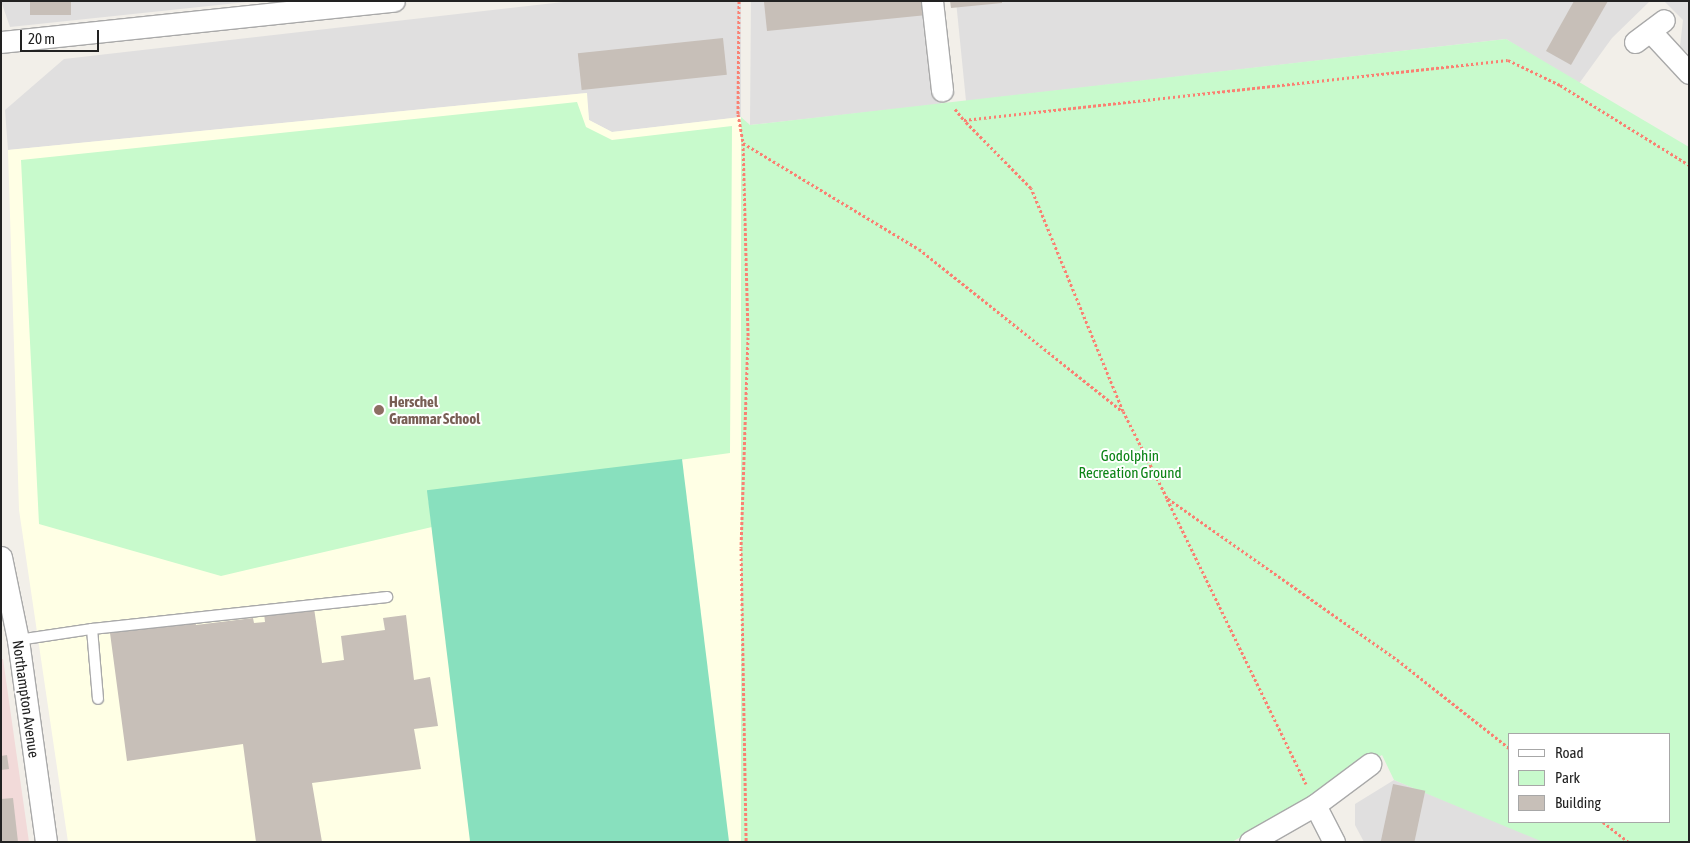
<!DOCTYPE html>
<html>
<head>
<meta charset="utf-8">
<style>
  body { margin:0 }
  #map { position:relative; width:1690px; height:843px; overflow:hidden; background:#f2efe9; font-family:"Asap Condensed",sans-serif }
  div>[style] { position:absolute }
  .residential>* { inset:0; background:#e0dfdf }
  .commercial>* { inset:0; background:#f2dad9 }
  .education>* { inset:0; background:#ffffe5 }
  .park>* { inset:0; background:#c8facc }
  .pitch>* { inset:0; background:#88e0be; transform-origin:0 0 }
  .building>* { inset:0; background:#c7bfb8; transform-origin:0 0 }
  .path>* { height:3px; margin-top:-1.5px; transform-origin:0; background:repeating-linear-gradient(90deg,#fa8072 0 2.5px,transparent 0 5px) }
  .roads { filter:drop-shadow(1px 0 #a9a9a9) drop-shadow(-1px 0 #a9a9a9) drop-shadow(0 1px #a9a9a9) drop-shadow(0 -1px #a9a9a9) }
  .service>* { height:10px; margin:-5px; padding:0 5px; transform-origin:5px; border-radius:5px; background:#fff }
  .minor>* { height:21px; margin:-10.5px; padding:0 10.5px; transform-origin:10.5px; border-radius:10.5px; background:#fff }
  .dots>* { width:14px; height:14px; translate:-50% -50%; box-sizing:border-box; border:2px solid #fff; border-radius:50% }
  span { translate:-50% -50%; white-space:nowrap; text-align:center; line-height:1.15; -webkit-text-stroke:4px #fff; paint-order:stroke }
  .education-label { font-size:15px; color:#785e54; font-weight:700 }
  .left { translate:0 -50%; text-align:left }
  .park-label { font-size:15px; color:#0c8416 }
  .street-label { font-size:15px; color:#222 }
  .frame { position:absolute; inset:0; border:2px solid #222; pointer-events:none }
  .legend { position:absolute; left:1508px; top:733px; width:162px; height:90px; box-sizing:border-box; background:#fff; border:1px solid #a7a7a7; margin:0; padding:6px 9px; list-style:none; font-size:15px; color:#222 }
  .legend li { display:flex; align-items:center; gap:10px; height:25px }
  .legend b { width:25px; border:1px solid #a7a7a7 }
  .scale { position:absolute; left:20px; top:30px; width:79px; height:22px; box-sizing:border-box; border:2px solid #222; border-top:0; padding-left:6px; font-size:15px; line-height:18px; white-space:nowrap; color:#222; -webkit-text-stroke:4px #fff; paint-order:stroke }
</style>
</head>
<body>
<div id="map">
  <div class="residential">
    <div style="clip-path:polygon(1px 1px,256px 1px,10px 27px)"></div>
    <div style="clip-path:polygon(572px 1px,741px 1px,741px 117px,612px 132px,589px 120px,586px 93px,8px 150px,5px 110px,64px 59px)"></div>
    <div style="clip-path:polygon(751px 1px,930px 1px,941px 104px,750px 125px)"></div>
    <div style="clip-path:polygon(956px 1px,1650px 1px,1612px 38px,1578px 85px,1506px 39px,966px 101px)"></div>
    <div style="clip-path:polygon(1664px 1px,1689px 1px,1689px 54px,1680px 46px,1683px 20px)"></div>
    <div style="clip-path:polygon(1394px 780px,1542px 840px,1543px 842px,1364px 842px,1355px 825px,1355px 804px)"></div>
  </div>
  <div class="commercial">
    <div style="clip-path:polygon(1px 659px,3px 659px,29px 842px,1px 842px)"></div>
  </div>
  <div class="education">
    <div style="clip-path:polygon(587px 93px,589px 120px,612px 132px,741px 117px,741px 842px,68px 842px,19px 510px,8px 150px)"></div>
  </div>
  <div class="park">
    <div style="clip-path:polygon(evenodd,1506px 39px,1689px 147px,1689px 842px,1543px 842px,1394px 780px,1382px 755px,1232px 842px,741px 842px,741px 117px,750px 125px,1506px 39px,1509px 734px,1669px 734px,1669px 822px,1509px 822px,1509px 734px)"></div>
    <div style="clip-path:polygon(577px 102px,586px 127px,612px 140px,732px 126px,730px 453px,428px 495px,432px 527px,221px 576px,39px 524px,21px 160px)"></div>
  </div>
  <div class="pitch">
    <div style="left:682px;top:459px;width:386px;height:257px;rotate:83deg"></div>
  </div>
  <div class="building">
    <div style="left:30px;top:1px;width:41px;height:14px"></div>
    <div style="clip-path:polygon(926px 1px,927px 15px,767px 31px,764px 2px)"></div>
    <div style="clip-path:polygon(950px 1px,1002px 1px,1002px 3px,951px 8px)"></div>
    <div style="clip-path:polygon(1574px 1px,1608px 1px,1571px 65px,1546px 51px)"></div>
    <div style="left:723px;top:38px;width:37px;height:146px;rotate:84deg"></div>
    <div style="clip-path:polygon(314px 608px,322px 663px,344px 660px,341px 636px,385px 630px,383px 618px,406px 615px,414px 680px,430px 677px,438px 726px,414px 729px,421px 769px,312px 783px,322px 842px,256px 842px,243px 744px,127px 761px,110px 633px,195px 621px,196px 625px,253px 618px,254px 623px,265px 622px,264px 613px)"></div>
    <div style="clip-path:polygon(7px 755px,9px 769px,1px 770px,1px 756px)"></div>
    <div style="left:1393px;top:784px;width:33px;height:59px;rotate:12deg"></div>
    <div style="clip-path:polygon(13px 798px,18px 842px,1px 842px,1px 799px)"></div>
  </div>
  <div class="path">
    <div style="left:739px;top:1px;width:113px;rotate:90.5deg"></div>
    <div style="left:738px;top:114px;width:29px;rotate:80deg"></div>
    <div style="left:743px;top:143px;width:205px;rotate:31.1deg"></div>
    <div style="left:919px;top:249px;width:260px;rotate:38.6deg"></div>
    <div style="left:955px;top:109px;width:14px;rotate:51deg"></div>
    <div style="left:743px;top:143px;width:194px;rotate:88.5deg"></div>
    <div style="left:748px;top:337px;width:211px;rotate:91.9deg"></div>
    <div style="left:741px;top:548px;width:294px;rotate:89deg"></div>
    <div style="left:1167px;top:499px;width:317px;rotate:64deg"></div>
    <div style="left:1509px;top:748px;width:140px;rotate:-141.7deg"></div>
    <div style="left:1399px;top:661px;width:284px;rotate:-144.9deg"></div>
    <div style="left:1167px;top:498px;width:97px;rotate:-116.8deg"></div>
    <div style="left:1123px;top:411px;width:241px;rotate:-112.4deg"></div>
    <div style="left:1031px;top:188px;width:95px;rotate:-134.6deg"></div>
    <div style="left:964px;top:120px;width:547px;rotate:-6.29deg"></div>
    <div style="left:1508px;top:60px;width:58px;rotate:25.7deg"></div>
    <div style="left:1560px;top:85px;width:152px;rotate:31.8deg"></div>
    <div style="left:1603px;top:822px;width:33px;rotate:38deg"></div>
  </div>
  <div class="roads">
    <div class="service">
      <div style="left:92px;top:629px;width:297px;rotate:-6.2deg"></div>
      <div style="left:18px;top:640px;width:75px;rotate:-8.5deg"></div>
      <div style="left:92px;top:629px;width:70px;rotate:85.1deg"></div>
    </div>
    <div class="minor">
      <div style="left:932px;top:1px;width:90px;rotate:83.6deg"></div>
      <div style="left:1651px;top:32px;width:56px;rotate:47.2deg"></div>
      <div style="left:1px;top:42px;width:395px;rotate:-6deg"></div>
      <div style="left:1635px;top:42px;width:36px;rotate:-37deg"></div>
      <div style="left:1px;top:557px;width:85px;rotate:78.4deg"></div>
      <div style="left:18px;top:640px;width:204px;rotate:82.1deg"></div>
      <div style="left:1315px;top:805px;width:42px;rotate:62.8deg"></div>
      <div style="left:1250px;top:842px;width:75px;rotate:-29.6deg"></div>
      <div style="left:1315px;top:805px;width:69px;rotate:-36.7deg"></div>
    </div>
  </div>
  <div class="dots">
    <div style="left:379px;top:410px;background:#8d6e63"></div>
  </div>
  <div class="education-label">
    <span class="left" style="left:389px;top:410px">Herschel<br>Grammar School</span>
  </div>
  <div class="park-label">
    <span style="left:1130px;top:464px">Godolphin<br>Recreation Ground</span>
  </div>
  <div class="street-label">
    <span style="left:26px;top:699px;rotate:82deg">Northampton Avenue</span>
  </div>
  <div class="frame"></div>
  <ul class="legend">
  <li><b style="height:6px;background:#fff"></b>Road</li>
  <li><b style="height:14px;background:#c8facc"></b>Park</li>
  <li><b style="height:14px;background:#c7bfb8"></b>Building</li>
  </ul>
  <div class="scale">20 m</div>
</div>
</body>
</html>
